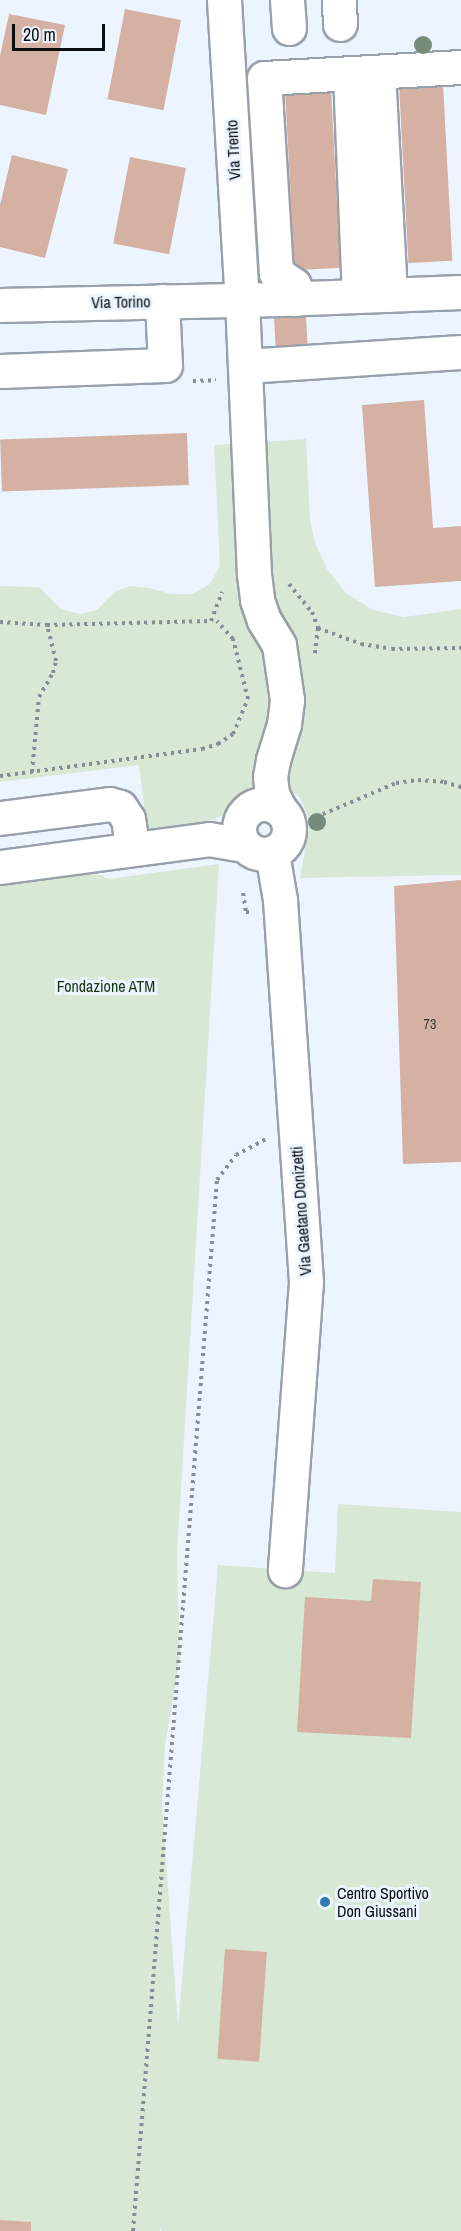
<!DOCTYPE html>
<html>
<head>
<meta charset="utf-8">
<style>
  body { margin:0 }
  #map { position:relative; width:461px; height:2231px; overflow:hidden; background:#ecf5ff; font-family:"Archivo Narrow",sans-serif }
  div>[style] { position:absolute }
  .green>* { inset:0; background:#d7e9d4 }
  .building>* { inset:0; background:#d5b1a4; transform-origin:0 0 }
  .path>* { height:4px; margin-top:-2px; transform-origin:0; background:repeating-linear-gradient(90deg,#878d94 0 3px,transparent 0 7.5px) }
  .roads { filter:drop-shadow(2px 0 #98a0aa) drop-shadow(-2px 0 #98a0aa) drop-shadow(0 2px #98a0aa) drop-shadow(0 -2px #98a0aa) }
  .minor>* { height:33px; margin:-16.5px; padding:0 16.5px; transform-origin:16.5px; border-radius:16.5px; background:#fff }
  .minor>.ring { margin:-16.5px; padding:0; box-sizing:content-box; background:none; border:33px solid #fff; border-radius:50% }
  .trees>* { width:18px; height:18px; margin:-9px; border-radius:50%; background:#758c7b }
  .dots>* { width:16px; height:16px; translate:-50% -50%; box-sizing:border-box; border:3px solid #ecf5ff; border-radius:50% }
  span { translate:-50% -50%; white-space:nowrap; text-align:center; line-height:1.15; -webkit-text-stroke:6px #ecf5ff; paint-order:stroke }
  .number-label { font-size:14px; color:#3e3736 }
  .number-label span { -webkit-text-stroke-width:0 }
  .street-label { font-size:16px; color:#0b0e11 }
  .park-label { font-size:16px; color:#14360f }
  .poi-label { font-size:16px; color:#0b0e11 }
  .left { translate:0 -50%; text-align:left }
  .scale { position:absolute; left:12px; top:24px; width:93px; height:27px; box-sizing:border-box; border:3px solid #0b0e11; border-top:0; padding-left:8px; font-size:18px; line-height:21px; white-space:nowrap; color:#0b0e11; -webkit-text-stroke:4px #ecf5ff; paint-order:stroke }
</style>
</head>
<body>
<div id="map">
  <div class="green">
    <div style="clip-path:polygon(306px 439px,310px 519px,315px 543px,327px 569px,346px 593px,373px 610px,404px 617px,461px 609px,461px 875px,300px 878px,310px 820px,298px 794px,248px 797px,229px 812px,206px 823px,147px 831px,139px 765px,0 782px,0 586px,39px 587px,61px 609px,80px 614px,97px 610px,114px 592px,130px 586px,150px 588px,171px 594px,192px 594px,210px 584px,220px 566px,214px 445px)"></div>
    <div style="clip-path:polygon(219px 864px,177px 1555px,180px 1658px,165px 1746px,162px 1804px,178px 2026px,218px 1565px,335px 1573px,338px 1504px,461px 1512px,461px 2231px,161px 2231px,161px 2226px,160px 2231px,0 2231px,0 875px,22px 869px,101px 875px,108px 879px)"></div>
  </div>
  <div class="building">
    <div style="left:125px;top:9px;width:57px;height:92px;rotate:11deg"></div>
    <div style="clip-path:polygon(9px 14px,65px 25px,46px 115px,0 105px,0 56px)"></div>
    <div style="left:443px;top:83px;width:178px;height:44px;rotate:87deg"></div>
    <div style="left:331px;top:88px;width:180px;height:46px;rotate:87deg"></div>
    <div style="clip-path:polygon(12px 155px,68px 169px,45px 258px,0 247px,0 205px)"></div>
    <div style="left:130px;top:157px;width:57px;height:88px;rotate:11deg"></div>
    <div style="left:306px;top:316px;width:33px;height:32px;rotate:87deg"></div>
    <div style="clip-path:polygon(424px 400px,433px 528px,461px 526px,461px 581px,375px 587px,362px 405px)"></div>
    <div style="left:187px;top:433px;width:52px;height:187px;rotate:88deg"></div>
    <div style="clip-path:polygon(461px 880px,461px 1162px,403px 1164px,394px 886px)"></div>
    <div style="clip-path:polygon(373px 1579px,421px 1582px,411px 1738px,297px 1732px,305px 1597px,371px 1601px)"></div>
    <div style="left:225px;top:1949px;width:42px;height:110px;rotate:4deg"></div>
    <div style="clip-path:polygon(0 2220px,31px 2222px,31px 2231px,0 2231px)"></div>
  </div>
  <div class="path">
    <div style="left:193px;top:381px;width:23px;rotate:-2deg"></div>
    <div style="left:289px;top:584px;width:36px;rotate:51deg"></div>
    <div style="left:312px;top:612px;width:17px;rotate:69deg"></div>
    <div style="left:318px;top:628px;width:26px;rotate:97deg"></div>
    <div style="left:0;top:622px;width:47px;rotate:3.7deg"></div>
    <div style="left:47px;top:625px;width:164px;rotate:-1.4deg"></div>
    <div style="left:211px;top:621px;width:31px;rotate:-69deg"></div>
    <div style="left:318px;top:628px;width:46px;rotate:20.4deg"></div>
    <div style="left:361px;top:644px;width:31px;rotate:9deg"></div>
    <div style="left:392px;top:649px;width:69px;rotate:-0.8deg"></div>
    <div style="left:32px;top:772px;width:75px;rotate:-84.7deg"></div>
    <div style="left:39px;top:697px;width:28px;rotate:-60deg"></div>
    <div style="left:53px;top:673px;width:12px;rotate:-76deg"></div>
    <div style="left:56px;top:661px;width:37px;rotate:-104deg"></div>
    <div style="left:0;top:776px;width:204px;rotate:-7.6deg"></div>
    <div style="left:202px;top:749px;width:17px;rotate:-17deg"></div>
    <div style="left:218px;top:744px;width:18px;rotate:-34deg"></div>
    <div style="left:233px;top:734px;width:38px;rotate:-67deg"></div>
    <div style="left:248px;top:699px;width:62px;rotate:-104deg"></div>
    <div style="left:233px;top:639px;width:24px;rotate:-132deg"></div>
    <div style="left:309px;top:820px;width:95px;rotate:-23deg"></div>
    <div style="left:396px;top:783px;width:22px;rotate:-8deg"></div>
    <div style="left:418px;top:780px;width:26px;rotate:4deg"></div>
    <div style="left:444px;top:782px;width:18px;rotate:16deg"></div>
    <div style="left:243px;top:893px;width:19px;rotate:81deg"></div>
    <div style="left:246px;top:912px;width:3px"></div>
    <div style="left:133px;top:2231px;width:1054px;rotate:-85.43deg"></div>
    <div style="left:217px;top:1180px;width:31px;rotate:-53deg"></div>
    <div style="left:236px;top:1155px;width:34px;rotate:-28deg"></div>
  </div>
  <div class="roads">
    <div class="minor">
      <div style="left:224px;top:0;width:301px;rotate:86.6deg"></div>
      <div style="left:242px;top:300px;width:274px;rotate:87.5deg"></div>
      <div style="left:254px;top:574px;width:26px;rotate:83deg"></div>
      <div style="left:257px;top:600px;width:21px;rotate:71deg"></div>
      <div style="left:264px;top:620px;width:29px;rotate:59deg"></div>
      <div style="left:279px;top:645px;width:56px;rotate:81.7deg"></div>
      <div style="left:287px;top:700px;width:24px;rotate:97deg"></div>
      <div style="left:284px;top:724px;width:38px;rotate:107deg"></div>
      <div style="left:273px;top:760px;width:17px;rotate:100deg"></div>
      <div style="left:270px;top:777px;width:17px;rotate:83deg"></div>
      <div style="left:272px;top:794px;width:18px;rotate:63deg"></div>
      <div style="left:287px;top:0;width:28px;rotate:86deg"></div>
      <div style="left:339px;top:0;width:24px;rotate:88deg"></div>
      <div style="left:378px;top:72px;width:223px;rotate:86.9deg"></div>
      <div style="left:350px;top:73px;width:223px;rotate:87.7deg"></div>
      <div style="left:295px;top:299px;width:14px;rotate:-94deg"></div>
      <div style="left:294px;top:285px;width:22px;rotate:-146deg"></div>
      <div style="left:276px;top:273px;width:195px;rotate:-93.5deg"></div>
      <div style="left:264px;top:78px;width:197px;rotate:-3.2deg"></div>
      <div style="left:0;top:305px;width:281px;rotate:-1.2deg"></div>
      <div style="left:281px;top:299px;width:180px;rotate:-2.2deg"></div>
      <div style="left:245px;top:366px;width:216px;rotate:-3.7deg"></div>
      <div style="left:0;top:371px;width:165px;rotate:-2.1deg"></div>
      <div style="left:165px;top:365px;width:64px;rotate:-92.7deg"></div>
      <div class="ring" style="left:239px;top:804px;width:17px;height:17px"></div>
      <div style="left:0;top:818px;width:110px;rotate:-7.3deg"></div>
      <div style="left:109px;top:804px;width:11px;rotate:15deg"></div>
      <div style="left:120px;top:807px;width:14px;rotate:56deg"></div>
      <div style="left:128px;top:819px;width:30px;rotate:81deg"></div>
      <div style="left:272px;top:853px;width:48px;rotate:80.3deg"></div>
      <div style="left:280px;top:900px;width:383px;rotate:86.1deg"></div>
      <div style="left:306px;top:1282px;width:289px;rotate:94.2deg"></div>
      <div style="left:0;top:867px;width:211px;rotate:-7.6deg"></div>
      <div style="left:209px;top:839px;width:35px;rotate:10deg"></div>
    </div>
  </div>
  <div class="trees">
    <div style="left:423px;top:45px"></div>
    <div style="left:317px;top:822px"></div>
  </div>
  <div class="dots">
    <div style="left:325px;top:1902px;background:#2f78ac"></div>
  </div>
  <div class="number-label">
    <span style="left:430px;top:1024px">73</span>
  </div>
  <div class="street-label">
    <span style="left:233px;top:150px;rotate:-93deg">Via Trento</span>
    <span style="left:121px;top:302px;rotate:-1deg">Via Torino</span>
    <span style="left:301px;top:1211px;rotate:-94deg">Via Gaetano Donizetti</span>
  </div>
  <div class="park-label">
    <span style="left:106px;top:986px">Fondazione ATM</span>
  </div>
  <div class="poi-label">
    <span class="left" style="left:337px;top:1902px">Centro Sportivo<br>Don Giussani</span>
  </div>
  <div class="scale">20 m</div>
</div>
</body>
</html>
